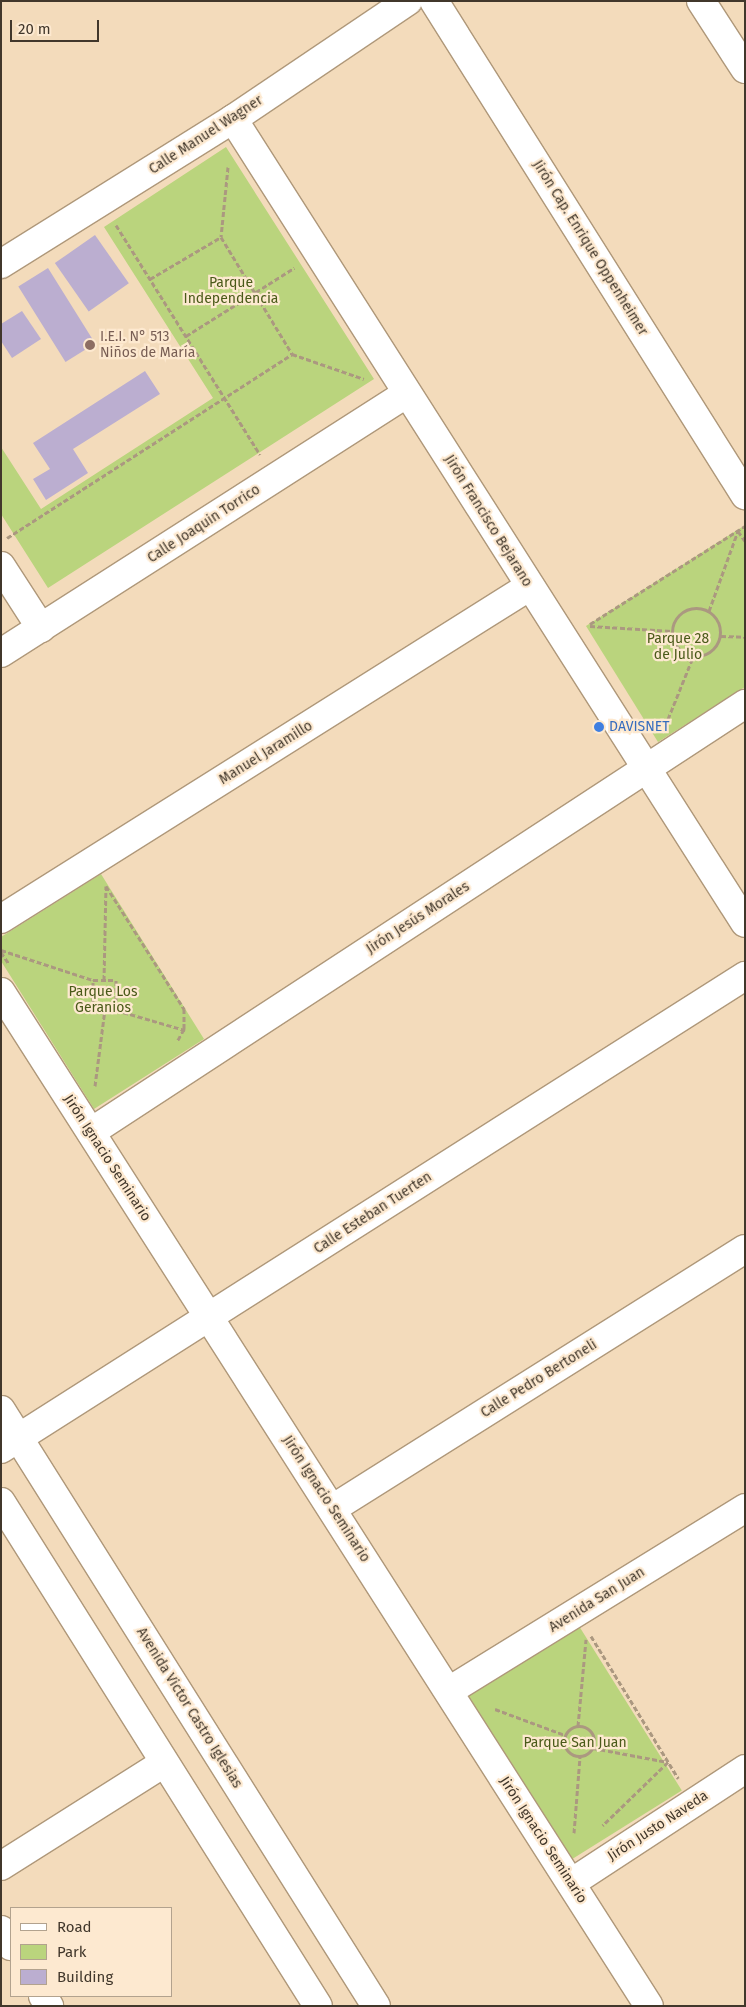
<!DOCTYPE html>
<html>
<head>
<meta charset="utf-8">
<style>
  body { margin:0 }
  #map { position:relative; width:746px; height:2007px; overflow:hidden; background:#f3dbbb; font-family:"Fira Sans",sans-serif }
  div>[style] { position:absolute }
  .green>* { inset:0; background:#bad47d; transform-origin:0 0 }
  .building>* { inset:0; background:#bbaed0; transform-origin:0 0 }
  .path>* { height:3px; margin-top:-1.5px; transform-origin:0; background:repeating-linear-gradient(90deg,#ab9880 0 5px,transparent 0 7.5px) }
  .path>.ring { margin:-1.5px; padding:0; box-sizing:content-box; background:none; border:3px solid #ab9880; border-radius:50% }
  .roads { filter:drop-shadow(1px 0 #af987a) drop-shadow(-1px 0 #af987a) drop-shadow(0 1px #af987a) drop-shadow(0 -1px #af987a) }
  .street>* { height:28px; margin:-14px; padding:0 14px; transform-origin:14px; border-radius:14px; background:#fff }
  .secondary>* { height:28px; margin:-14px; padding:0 14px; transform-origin:14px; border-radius:14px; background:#fff }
  .dots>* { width:14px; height:14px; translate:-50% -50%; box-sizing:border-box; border:2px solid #fde9d0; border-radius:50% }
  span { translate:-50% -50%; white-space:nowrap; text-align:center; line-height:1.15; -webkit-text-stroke:4.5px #fde9d0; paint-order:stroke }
  .street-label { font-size:14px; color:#41372b }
  .park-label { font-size:14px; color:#4a5a19 }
  .education-label { font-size:14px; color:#785e54 }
  .left { translate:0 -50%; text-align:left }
  .shop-label { font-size:14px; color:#366cbe }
  .frame { position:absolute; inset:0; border:2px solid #41372b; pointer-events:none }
  .legend { position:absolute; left:10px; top:1907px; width:162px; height:90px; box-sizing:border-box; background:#fde9d0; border:1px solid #b2a28e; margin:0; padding:6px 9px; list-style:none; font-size:15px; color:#41372b }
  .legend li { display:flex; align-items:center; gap:10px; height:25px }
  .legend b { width:25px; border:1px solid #b2a28e }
  .scale { position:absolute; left:10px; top:20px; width:89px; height:22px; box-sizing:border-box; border:2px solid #41372b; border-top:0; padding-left:6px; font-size:15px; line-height:18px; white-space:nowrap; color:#41372b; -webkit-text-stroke:4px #fde9d0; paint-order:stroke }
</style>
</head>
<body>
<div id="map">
  <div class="green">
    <div style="clip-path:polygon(226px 147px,374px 379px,48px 588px,1px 514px,1px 447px,41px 509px,213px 398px,104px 227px)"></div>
    <div style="clip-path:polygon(742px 527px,745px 532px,745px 687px,658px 742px,586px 626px)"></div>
    <div style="clip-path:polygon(101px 874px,204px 1039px,94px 1109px,1px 961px,1px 937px)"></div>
    <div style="left:579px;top:1626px;width:194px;height:132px;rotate:58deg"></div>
  </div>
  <div class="building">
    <div style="left:95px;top:235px;width:59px;height:49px;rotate:55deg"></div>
    <div style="left:48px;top:268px;width:89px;height:35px;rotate:58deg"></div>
    <div style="clip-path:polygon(22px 311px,41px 339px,12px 358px,1px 341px,1px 324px)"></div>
    <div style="clip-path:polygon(145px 371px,160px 394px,73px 449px,88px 473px,46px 500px,33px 479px,50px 469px,33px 443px)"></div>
  </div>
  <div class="path">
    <div style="left:228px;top:167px;width:70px;rotate:95.7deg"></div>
    <div style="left:221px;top:237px;width:137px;rotate:58.7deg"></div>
    <div style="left:292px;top:354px;width:76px;rotate:19.1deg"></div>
    <div style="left:116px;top:225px;width:271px;rotate:57.9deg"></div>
    <div style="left:150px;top:279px;width:82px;rotate:-30.6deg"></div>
    <div style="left:186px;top:336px;width:128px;rotate:-32.2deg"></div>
    <div style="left:7px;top:538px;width:339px;rotate:-32.8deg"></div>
    <div class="ring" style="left:672px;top:608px;width:45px;height:45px"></div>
    <div style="left:709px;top:611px;width:85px;rotate:-70.1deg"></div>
    <div style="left:738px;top:531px;width:12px;rotate:55deg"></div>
    <div style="left:590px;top:624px;width:183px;rotate:-32.3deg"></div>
    <div style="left:590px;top:626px;width:82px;rotate:3.5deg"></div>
    <div style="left:721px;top:636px;width:24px;rotate:2deg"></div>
    <div style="left:668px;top:719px;width:67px;rotate:-68deg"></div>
    <div style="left:106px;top:886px;width:146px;rotate:57.6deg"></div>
    <div style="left:184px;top:1009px;width:20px;rotate:90deg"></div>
    <div style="left:184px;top:1029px;width:13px;rotate:119deg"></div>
    <div style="left:1px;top:950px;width:97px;rotate:18.1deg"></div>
    <div style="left:1px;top:952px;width:14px;rotate:56deg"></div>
    <div style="left:93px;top:980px;width:23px"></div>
    <div style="left:116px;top:980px;width:30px;rotate:90deg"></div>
    <div style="left:116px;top:1010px;width:23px;rotate:180deg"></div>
    <div style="left:93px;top:1010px;width:30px;rotate:-90deg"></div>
    <div style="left:104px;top:980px;width:94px;rotate:-88.8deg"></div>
    <div style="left:116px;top:1010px;width:72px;rotate:16.2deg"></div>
    <div style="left:95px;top:1086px;width:78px;rotate:-82.6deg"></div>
    <div style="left:591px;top:1636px;width:167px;rotate:58.5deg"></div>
    <div style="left:495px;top:1709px;width:75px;rotate:20.4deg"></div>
    <div style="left:578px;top:1726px;width:87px;rotate:-84.7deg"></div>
    <div class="ring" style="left:564px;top:1726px;width:27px;height:27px"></div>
    <div style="left:593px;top:1748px;width:76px;rotate:10.6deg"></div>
    <div style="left:668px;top:1762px;width:91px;rotate:135.9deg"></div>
    <div style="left:574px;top:1833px;width:77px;rotate:-85.5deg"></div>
  </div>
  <div class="roads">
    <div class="street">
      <div style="left:434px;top:1px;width:584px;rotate:57.81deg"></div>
      <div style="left:233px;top:119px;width:953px;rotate:57.51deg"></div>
      <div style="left:1px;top:264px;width:274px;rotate:-32deg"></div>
      <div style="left:233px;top:119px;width:211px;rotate:-34deg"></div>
      <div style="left:1px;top:566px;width:74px;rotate:57.2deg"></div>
      <div style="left:1px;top:653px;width:482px;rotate:-32.6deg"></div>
      <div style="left:1px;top:919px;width:625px;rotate:-32.19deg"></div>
      <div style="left:1px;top:992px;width:1203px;rotate:57.42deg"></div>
      <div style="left:91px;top:1132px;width:782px;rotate:-33.2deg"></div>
      <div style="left:1px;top:1449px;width:882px;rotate:-32.45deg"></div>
      <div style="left:332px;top:1509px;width:488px;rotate:-32.2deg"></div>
      <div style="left:449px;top:1691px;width:348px;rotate:-31.7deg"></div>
      <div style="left:571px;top:1883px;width:208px;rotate:-33.2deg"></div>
      <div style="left:1px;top:1930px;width:19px;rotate:58deg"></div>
      <div style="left:43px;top:1996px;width:12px;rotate:59deg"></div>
    </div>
    <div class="secondary">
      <div style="left:701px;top:1px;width:81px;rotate:57.1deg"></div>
      <div style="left:1px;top:1410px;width:704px;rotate:57.82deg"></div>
      <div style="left:1px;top:1502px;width:595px;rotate:57.83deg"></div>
      <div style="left:1px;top:1866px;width:193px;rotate:-32.3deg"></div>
    </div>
  </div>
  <div class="dots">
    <div style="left:90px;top:345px;background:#8d6e63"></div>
    <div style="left:599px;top:727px;background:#3f7fe0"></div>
  </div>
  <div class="street-label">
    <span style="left:206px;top:135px;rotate:-33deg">Calle Manuel Wagner</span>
    <span style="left:590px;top:248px;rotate:58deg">Jirón Cap. Enrique Oppenheimer</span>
    <span style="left:488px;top:521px;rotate:58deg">Jirón Francisco Bejarano</span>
    <span style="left:204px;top:524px;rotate:-33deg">Calle Joaquin Torrico</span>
    <span style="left:266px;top:753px;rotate:-32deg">Manuel Jaramillo</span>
    <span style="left:418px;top:918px;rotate:-33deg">Jirón Jesús Morales</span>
    <span style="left:107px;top:1158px;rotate:57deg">Jirón Ignacio Seminario</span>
    <span style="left:373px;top:1213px;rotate:-33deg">Calle Esteban Tuerten</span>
    <span style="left:539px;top:1379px;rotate:-32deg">Calle Pedro Bertoneli</span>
    <span style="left:326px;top:1499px;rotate:57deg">Jirón Ignacio Seminario</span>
    <span style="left:597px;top:1600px;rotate:-32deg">Avenida San Juan</span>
    <span style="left:189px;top:1708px;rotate:58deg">Avenida Victor Castro Iglesias</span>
    <span style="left:658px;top:1826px;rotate:-33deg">Jirón Justo Naveda</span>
    <span style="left:543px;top:1840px;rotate:57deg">Jirón Ignacio Seminario</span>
  </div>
  <div class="park-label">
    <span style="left:231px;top:291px">Parque<br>Independencia</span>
    <span style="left:678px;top:647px">Parque 28<br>de Julio</span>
    <span style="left:103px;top:1000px">Parque Los<br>Geranios</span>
    <span style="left:575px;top:1743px">Parque San Juan</span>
  </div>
  <div class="education-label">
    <span class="left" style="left:100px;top:345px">I.E.I. N° 513<br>Niños de María</span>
  </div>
  <div class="shop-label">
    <span class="left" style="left:609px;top:727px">DAVISNET</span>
  </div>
  <div class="frame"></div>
  <ul class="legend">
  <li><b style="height:6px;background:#fff"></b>Road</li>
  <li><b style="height:14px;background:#bad47d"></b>Park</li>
  <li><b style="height:14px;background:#bbaed0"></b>Building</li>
  </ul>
  <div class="scale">20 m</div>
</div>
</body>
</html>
